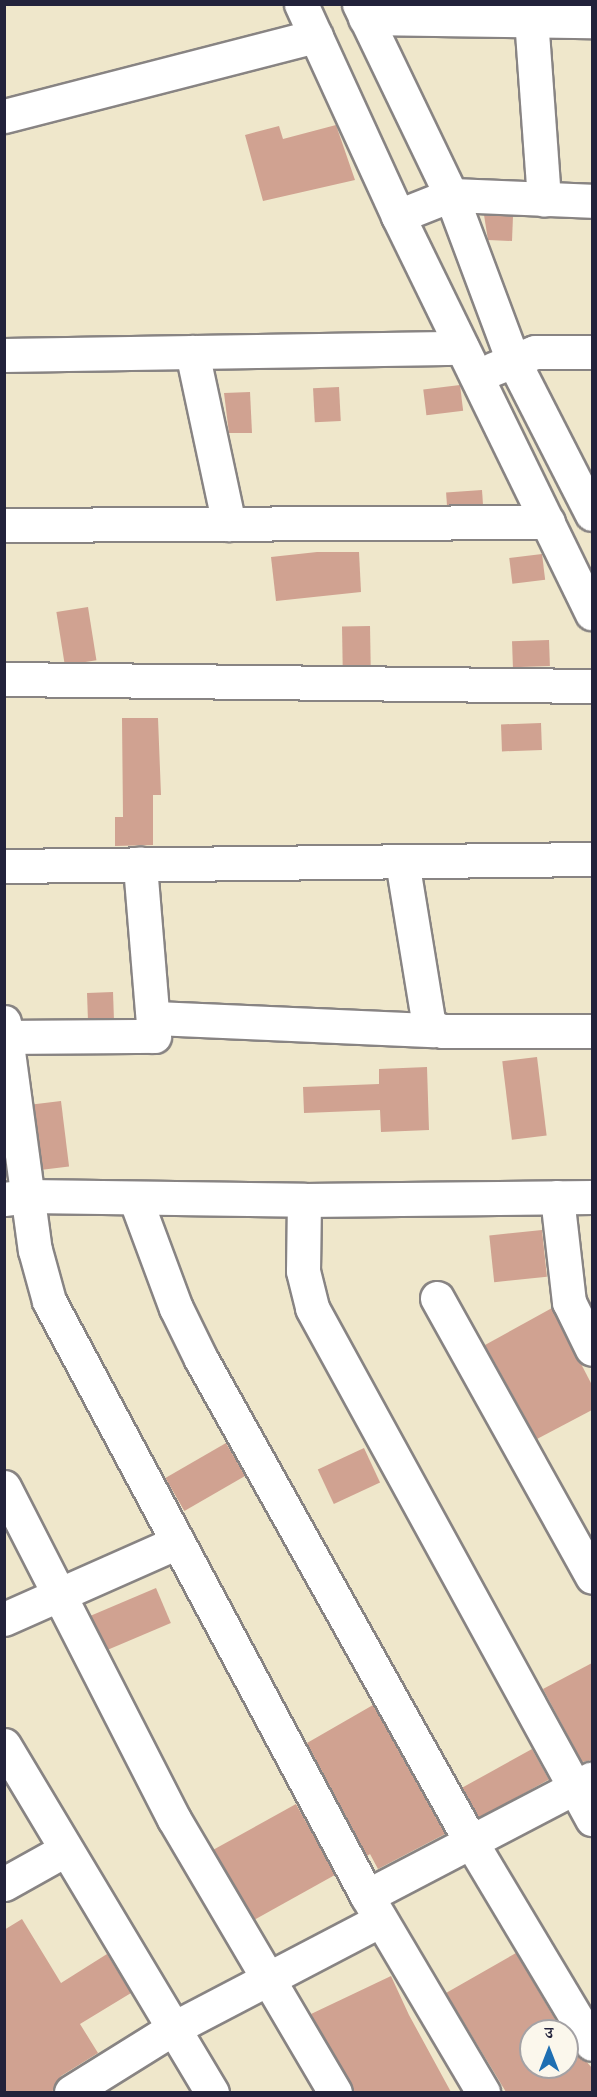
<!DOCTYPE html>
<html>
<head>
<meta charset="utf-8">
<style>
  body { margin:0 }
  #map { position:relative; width:597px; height:2097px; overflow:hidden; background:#efe7cb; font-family:"IM FELL French Canon","Noto Serif Devanagari",serif }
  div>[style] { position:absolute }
  .building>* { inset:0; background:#d0a291; transform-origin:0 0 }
  .roads { filter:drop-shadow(2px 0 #888483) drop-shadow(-2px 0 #888483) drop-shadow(0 2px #888483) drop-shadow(0 -2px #888483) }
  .minor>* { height:33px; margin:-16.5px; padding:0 16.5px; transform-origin:16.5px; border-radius:16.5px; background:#fff }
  span { translate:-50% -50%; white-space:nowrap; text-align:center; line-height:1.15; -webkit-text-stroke:5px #fbf7ec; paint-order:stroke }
  .frame { position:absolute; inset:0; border:6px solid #22223b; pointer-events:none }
  .north { position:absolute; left:519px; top:2019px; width:60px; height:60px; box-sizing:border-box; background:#fbf7ec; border:2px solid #a4a2a5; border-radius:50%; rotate:0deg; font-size:16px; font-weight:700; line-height:24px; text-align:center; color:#22223b }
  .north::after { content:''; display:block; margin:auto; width:21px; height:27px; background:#1f6fb2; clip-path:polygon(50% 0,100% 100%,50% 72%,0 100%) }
</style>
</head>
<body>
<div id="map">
  <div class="building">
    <div style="clip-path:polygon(336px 125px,355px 180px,263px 201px,245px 135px,279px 126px,283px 139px)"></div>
    <div style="clip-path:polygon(484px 215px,513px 216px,512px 241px,488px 240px)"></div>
    <div style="left:460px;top:385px;width:26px;height:37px;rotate:83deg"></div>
    <div style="left:339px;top:387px;width:34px;height:26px;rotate:87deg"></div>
    <div style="clip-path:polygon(250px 392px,252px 433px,229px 433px,224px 393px)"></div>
    <div style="left:482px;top:490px;width:14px;height:36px;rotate:86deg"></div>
    <div style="clip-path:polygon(317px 552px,359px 552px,361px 592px,276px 601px,271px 557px)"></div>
    <div style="left:542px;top:554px;width:26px;height:33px;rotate:83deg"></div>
    <div style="left:88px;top:607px;width:54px;height:32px;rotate:81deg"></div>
    <div style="left:370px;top:626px;width:39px;height:28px;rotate:89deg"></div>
    <div style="left:549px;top:640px;width:26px;height:37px;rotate:88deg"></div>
    <div style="clip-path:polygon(122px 718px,158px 718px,161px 795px,153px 795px,153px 845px,115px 846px,115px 817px,123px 817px)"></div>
    <div style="left:541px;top:723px;width:27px;height:40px;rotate:88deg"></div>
    <div style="left:113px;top:992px;width:26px;height:26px;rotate:88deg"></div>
    <div style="left:537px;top:1057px;width:79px;height:35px;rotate:83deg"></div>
    <div style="clip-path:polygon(427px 1067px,429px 1130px,381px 1132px,380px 1110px,304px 1113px,303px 1087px,379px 1084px,379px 1069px)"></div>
    <div style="left:61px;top:1101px;width:66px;height:27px;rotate:83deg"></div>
    <div style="left:542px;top:1230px;width:47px;height:53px;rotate:84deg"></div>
    <div style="clip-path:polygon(552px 1308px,592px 1385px,592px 1410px,537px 1439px,485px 1345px)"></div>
    <div style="left:226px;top:1443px;width:38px;height:70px;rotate:60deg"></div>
    <div style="left:364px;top:1448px;width:38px;height:51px;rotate:65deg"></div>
    <div style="left:156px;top:1588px;width:38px;height:71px;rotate:67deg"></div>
    <div style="clip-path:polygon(592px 1663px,592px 1760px,582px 1762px,543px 1689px)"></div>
    <div style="clip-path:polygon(373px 1705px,445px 1834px,378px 1869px,370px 1854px,367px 1856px,307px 1743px)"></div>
    <div style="left:532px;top:1749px;width:35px;height:80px;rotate:61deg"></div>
    <div style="left:296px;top:1804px;width:81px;height:94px;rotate:61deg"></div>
    <div style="clip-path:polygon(22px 1919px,61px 1983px,107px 1954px,131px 1993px,80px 2024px,98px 2053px,61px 2076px,52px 2092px,4px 2092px,4px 1930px)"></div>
    <div style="clip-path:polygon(516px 1953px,562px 2031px,531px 2031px,531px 2067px,567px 2067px,567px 2039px,592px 2068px,592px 2092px,506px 2092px,446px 1993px)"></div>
    <div style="clip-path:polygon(391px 1976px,409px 2015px,451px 2092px,354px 2092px,311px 2014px)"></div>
  </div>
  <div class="roads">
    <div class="minor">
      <div style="left:301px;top:4px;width:233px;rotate:65.4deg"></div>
      <div style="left:398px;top:216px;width:442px;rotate:64deg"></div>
      <div style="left:359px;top:4px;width:212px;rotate:64.3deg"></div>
      <div style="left:451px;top:195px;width:174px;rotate:69.5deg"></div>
      <div style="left:512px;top:358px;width:175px;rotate:62.9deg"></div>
      <div style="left:530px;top:4px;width:196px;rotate:85.9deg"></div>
      <div style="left:365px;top:18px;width:227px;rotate:0.8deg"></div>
      <div style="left:4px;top:116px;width:322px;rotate:-14.4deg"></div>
      <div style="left:398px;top:216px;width:57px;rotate:-21.6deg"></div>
      <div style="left:451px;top:195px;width:141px;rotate:2.4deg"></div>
      <div style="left:192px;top:352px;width:176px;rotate:77.9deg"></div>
      <div style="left:4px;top:355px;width:458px;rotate:-0.9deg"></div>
      <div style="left:493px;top:369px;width:45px;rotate:-22deg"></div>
      <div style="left:535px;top:352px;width:57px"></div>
      <div style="left:4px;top:525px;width:544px;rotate:-0.32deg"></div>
      <div style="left:4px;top:679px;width:588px;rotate:0.68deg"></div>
      <div style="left:402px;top:861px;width:166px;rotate:80.7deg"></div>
      <div style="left:429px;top:1025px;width:14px;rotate:25deg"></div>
      <div style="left:442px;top:1031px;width:150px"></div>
      <div style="left:4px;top:866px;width:588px;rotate:-0.68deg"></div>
      <div style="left:155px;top:1018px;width:279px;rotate:2.5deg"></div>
      <div style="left:4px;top:1022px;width:230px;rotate:82.3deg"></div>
      <div style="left:35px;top:1250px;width:53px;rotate:74.6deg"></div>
      <div style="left:49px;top:1301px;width:675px;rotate:61.88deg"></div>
      <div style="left:367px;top:1896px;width:228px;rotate:59.4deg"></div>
      <div style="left:6px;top:1037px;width:148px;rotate:-0.4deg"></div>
      <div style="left:154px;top:1036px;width:173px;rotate:-94.7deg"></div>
      <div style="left:557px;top:1197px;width:106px;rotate:83.5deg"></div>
      <div style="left:569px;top:1302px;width:52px;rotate:63.9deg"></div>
      <div style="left:135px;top:1198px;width:117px;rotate:69.6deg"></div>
      <div style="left:176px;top:1308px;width:57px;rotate:63.9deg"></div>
      <div style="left:201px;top:1359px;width:553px;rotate:60.79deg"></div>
      <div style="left:471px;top:1842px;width:235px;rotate:59.1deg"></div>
      <div style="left:4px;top:1199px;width:24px;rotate:-7deg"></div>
      <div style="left:28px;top:1196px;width:276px;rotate:0.8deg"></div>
      <div style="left:304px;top:1200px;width:288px;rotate:-0.6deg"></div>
      <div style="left:304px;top:1200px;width:71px;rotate:90.8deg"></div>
      <div style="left:303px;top:1271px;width:38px;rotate:76deg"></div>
      <div style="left:312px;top:1308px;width:583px;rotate:61.28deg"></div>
      <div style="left:437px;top:1298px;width:319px;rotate:60.9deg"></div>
      <div style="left:4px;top:1487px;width:373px;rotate:62.9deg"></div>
      <div style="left:174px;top:1819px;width:317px;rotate:59.5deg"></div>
      <div style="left:4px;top:1619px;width:190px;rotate:-23.9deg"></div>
      <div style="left:4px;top:1745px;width:405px;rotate:59.1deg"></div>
      <div style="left:4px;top:1884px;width:70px;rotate:-29.1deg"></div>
      <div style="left:367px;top:1896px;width:253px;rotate:-27.6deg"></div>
      <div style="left:71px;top:2092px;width:121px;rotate:-31.9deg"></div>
      <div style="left:174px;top:2028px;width:233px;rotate:-27.6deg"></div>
    </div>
  </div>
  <div class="frame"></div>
  <div class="north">उ</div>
</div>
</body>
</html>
